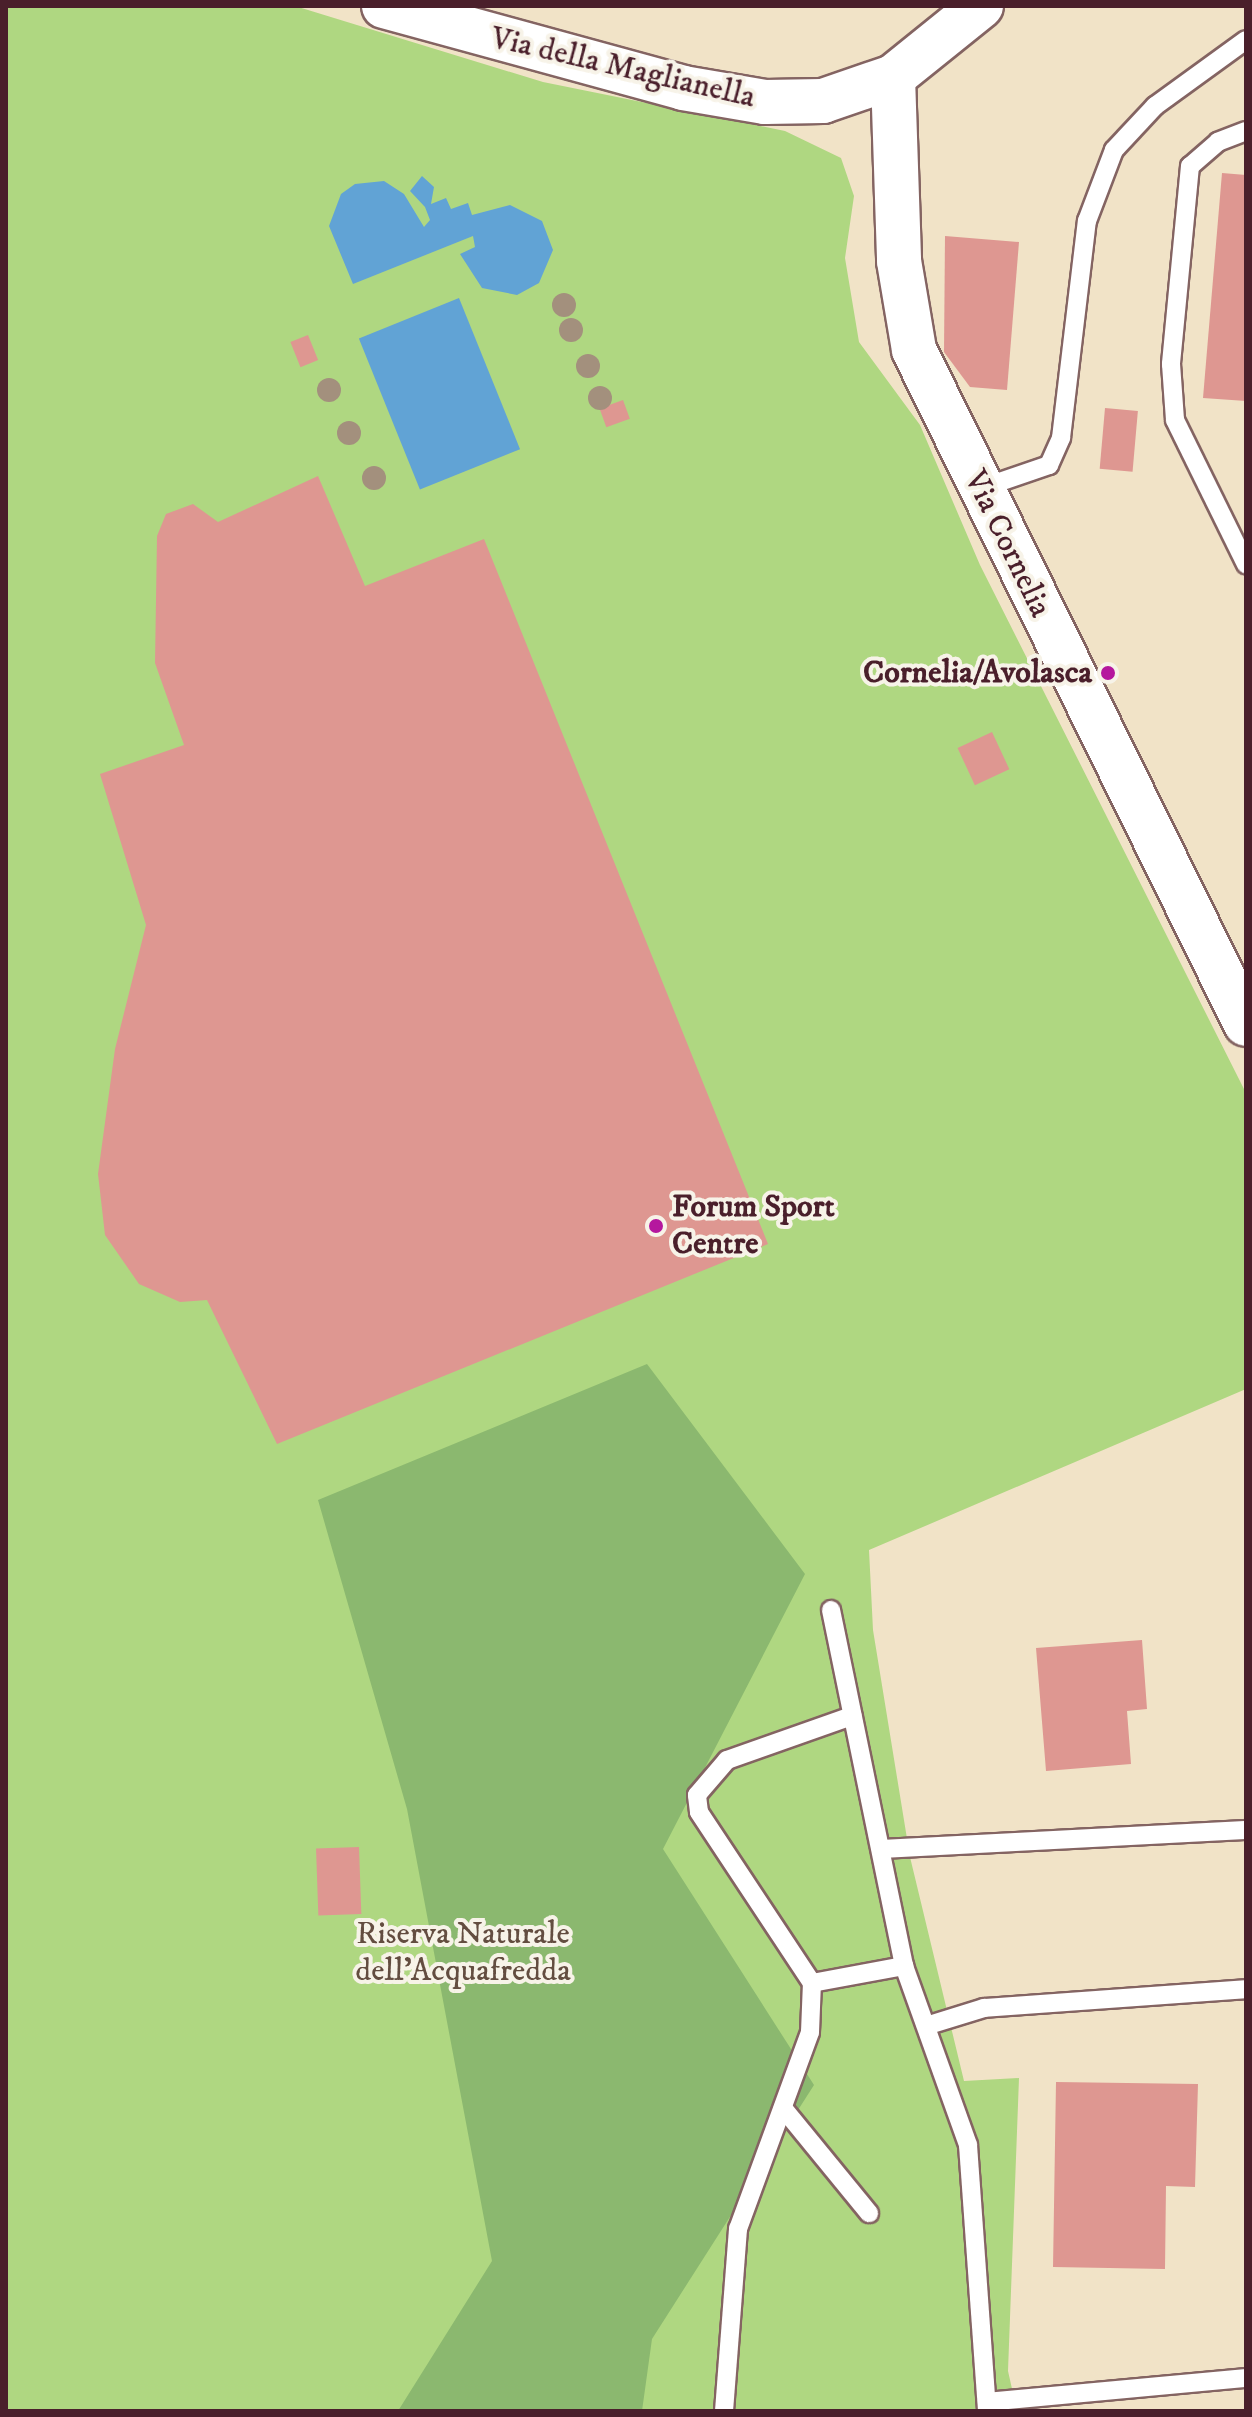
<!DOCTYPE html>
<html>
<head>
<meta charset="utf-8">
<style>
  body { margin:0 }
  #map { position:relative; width:1252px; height:2417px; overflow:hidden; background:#f1e3c7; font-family:"IM FELL DW Pica",serif }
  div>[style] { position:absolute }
  .green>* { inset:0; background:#afd781 }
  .forest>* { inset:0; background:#8bb86f }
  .water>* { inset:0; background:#61a3d5; transform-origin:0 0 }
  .building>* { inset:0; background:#de9791; transform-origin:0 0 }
  .roads { filter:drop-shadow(2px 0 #846462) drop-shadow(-2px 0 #846462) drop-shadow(0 2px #846462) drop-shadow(0 -2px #846462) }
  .lane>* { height:18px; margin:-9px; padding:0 9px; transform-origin:9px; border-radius:9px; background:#fff }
  .secondary>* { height:44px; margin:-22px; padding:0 22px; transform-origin:22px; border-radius:22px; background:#fff }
  .trees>* { width:24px; height:24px; margin:-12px; border-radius:50%; background:#a3907d }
  .dots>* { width:22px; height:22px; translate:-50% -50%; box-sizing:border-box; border:4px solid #f7f3e8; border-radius:50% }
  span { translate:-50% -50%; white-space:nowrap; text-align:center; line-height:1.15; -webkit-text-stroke:8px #f7f3e8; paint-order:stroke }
  .street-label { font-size:32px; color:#4a1f2b }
  .poi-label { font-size:32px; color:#4a1f2b; font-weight:700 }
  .right { translate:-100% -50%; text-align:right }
  .left { translate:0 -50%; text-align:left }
  .park-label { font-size:32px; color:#634d40 }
  .frame { position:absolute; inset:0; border:8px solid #4a1f2b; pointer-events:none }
</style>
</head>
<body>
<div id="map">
  <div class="green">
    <div style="clip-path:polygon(6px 6px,295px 6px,543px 82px,785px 131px,841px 158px,854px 196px,845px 258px,859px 342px,920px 425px,980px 565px,1246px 1093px,1246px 1389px,869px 1550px,873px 1630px,910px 1857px,964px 2081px,1019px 2078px,1008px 2371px,1017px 2411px,6px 2411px)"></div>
  </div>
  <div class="forest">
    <div style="clip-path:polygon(647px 1364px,805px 1574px,663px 1849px,814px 2085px,652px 2339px,642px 2411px,398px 2411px,492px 2261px,407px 1809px,318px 1500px)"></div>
  </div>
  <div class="water">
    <div style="clip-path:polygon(422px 176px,434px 187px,431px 204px,446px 198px,451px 209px,468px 203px,472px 215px,510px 205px,542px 221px,553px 250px,539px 283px,517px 295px,482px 288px,460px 254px,475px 247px,473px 236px,353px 284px,329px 226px,341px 194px,355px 184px,384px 181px,404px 194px,424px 227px,430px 220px,425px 207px,410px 191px)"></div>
    <div style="left:459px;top:298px;width:163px;height:108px;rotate:68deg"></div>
  </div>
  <div class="building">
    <div style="clip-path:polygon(1222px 173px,1246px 175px,1246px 401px,1203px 398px)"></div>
    <div style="clip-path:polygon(945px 236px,1019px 242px,1007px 390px,970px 387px,944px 352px)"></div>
    <div style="left:308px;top:335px;width:27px;height:19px;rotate:68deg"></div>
    <div style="left:623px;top:400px;width:20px;height:25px;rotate:70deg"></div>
    <div style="left:1105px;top:408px;width:33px;height:61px;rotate:5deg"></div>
    <div style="clip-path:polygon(318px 476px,365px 586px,484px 539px,768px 1244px,277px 1444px,207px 1300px,180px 1302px,139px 1284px,105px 1235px,98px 1174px,115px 1049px,146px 925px,100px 774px,184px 745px,155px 663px,157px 536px,166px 514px,193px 504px,218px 522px)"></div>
    <div style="left:992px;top:732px;width:41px;height:38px;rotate:65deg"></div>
    <div style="clip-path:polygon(1142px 1640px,1147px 1709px,1127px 1711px,1131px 1764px,1046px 1771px,1036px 1648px)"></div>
    <div style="left:359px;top:1847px;width:67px;height:43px;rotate:88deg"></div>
    <div style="clip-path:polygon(1056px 2082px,1198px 2084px,1195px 2187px,1166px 2186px,1165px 2269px,1053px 2267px)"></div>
  </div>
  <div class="roads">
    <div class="lane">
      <div style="left:1246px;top:131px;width:30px;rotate:159deg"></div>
      <div style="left:1218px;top:142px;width:37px;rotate:139deg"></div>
      <div style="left:1190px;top:166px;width:199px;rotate:95.5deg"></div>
      <div style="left:1171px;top:364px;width:56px;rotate:85.9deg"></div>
      <div style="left:1175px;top:420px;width:161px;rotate:63.8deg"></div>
      <div style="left:982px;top:488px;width:71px;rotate:-18.9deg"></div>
      <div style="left:1049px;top:465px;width:30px;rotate:-66deg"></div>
      <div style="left:1061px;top:438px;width:219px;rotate:-83.2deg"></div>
      <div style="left:1087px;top:221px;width:76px;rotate:-69.2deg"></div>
      <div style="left:1114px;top:150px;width:60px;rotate:-47deg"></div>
      <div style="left:1155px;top:106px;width:112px;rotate:-36deg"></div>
      <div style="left:831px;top:1610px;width:363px;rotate:78.4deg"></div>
      <div style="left:904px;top:1966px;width:190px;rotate:70.3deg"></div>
      <div style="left:968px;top:2145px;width:267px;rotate:85.9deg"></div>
      <div style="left:881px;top:1849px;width:365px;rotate:-3deg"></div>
      <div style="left:812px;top:1983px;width:94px;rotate:-10.5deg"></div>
      <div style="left:929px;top:2025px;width:58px;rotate:-17.2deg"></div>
      <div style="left:984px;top:2008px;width:263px;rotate:-4.1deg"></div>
      <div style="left:783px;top:2108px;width:136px;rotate:50.7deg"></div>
      <div style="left:987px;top:2402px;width:260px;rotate:-5.3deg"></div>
      <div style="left:724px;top:2411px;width:183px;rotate:-85.6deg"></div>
      <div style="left:738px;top:2229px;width:210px;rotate:-69.9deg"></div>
      <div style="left:810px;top:2032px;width:49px;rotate:-87.7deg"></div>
      <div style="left:812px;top:1983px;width:205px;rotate:-123.5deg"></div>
      <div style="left:699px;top:1812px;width:17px;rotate:-97deg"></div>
      <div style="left:697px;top:1795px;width:46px;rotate:-49.4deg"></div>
      <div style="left:727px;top:1760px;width:133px;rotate:-19.4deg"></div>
    </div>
    <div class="secondary">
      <div style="left:384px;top:6px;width:310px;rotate:15.3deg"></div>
      <div style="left:683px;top:88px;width:83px;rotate:9.7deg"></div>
      <div style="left:765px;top:102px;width:58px;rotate:-1deg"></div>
      <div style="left:823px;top:101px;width:74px;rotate:-18.9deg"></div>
      <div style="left:893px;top:77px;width:113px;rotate:-38.9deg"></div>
      <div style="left:893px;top:77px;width:184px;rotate:88.1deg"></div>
      <div style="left:899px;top:261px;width:90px;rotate:80.4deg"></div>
      <div style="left:914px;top:350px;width:751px;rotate:63.78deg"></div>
    </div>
  </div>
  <div class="trees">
    <div style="left:564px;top:305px"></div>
    <div style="left:571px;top:330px"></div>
    <div style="left:588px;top:366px"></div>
    <div style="left:329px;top:390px"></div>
    <div style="left:600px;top:398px"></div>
    <div style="left:349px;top:433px"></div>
    <div style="left:374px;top:478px"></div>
  </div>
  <div class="dots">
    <div style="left:1108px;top:673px;background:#b5179e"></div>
    <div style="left:656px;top:1226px;background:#b5179e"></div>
  </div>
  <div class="street-label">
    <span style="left:623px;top:68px;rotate:13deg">Via della Maglianella</span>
    <span style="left:1007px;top:544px;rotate:64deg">Via Cornelia</span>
  </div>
  <div class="poi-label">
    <span class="right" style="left:1092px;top:673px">Cornelia/Avolasca</span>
    <span class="left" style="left:672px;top:1226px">Forum Sport<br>Centre</span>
  </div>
  <div class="park-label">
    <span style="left:463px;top:1953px">Riserva Naturale<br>dell'Acquafredda</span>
  </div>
  <div class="frame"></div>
</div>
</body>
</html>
